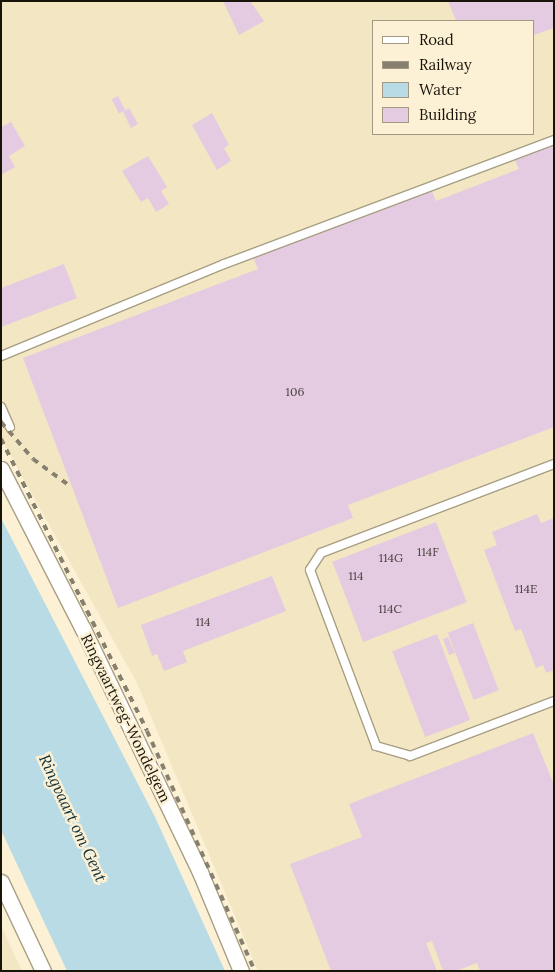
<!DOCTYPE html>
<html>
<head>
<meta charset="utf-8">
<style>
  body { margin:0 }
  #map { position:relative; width:555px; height:972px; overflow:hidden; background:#fcf1d5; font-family:Lora,serif }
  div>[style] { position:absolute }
  .built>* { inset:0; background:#f3e6c2 }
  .water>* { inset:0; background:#b8dbe6 }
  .building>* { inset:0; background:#e4cbe2; transform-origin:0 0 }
  .roads { filter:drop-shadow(1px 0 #a89e83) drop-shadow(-1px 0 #a89e83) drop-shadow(0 1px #a89e83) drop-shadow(0 -1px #a89e83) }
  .lane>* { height:8px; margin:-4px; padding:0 4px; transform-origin:4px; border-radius:4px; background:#fff }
  .street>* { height:15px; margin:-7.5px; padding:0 7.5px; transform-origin:7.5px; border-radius:7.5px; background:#fff }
  .rail>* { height:4px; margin-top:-2px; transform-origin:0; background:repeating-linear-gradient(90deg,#88806e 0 6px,transparent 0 12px) }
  span { translate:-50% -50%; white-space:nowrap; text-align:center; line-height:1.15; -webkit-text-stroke:5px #fcf1d5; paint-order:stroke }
  .number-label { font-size:12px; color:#4b4240 }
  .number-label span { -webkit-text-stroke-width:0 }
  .street-label { font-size:15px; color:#18140a }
  .water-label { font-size:16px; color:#0e303a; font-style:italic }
  .frame { position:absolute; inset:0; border:2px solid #18140a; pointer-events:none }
  .legend { position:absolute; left:372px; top:20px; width:162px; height:115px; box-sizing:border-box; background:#fcf1d5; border:1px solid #a19984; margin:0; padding:6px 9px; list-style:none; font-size:15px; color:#18140a }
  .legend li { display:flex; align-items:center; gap:10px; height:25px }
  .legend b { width:25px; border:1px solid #a19984 }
</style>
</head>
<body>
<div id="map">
  <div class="built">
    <div style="clip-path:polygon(evenodd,1px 1px,554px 1px,554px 971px,258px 971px,137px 683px,1px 438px,1px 1px,374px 21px,534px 21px,534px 134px,374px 134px,374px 21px)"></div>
    <div style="clip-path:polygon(1px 926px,22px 971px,1px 971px)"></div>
  </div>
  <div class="water">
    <div style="clip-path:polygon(1px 518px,155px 817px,225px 971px,67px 971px,1px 830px)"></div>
  </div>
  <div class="building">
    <div style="clip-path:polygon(223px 1px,250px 1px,264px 21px,239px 35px)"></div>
    <div style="clip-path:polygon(448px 1px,554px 1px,554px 28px,534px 35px,534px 21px,456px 21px)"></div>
    <div style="left:118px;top:96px;width:16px;height:7px;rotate:63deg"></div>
    <div style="clip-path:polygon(129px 108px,138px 124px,131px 128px,123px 112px)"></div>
    <div style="clip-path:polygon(212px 113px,229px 145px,224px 148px,231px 161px,217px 170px,192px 125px)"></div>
    <div style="clip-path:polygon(11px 122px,25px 146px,9px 156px,15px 167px,1px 175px,1px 127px)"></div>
    <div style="clip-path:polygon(554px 143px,554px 427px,348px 505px,353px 518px,118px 608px,23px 358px,258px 269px,253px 257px,431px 189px,436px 201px,519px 169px,514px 158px)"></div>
    <div style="clip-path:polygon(148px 156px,167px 187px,161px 191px,169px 204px,156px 212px,148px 198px,141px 202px,122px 171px)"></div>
    <div style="clip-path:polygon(64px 264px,77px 298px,1px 327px,1px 288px)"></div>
    <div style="clip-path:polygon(537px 514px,541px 523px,554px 518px,554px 670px,546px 673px,543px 665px,536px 668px,521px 629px,515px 631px,484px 550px,497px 545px,492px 532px)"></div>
    <div style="left:436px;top:522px;width:86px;height:111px;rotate:69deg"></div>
    <div style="clip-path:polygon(272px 576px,286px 611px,183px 651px,187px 662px,164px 671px,157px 654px,152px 656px,141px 625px)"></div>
    <div style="left:473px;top:623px;width:72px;height:27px;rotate:69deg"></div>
    <div style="left:437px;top:634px;width:92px;height:48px;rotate:69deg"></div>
    <div style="clip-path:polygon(448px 637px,455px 653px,449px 655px,443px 639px)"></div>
    <div style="clip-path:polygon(533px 733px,554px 785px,554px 971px,480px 971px,477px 963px,456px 971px,443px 971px,432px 941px,426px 943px,437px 971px,331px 971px,290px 864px,362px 837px,349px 804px)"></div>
  </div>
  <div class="roads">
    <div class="lane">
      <div style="left:1px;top:356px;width:241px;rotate:-22.4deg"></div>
      <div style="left:224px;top:264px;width:353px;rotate:-20.6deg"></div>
      <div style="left:1px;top:407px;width:22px;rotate:66deg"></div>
      <div style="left:554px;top:464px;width:249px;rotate:159.1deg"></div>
      <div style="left:321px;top:553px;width:20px;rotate:123deg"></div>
      <div style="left:310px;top:570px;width:188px;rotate:69.4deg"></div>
      <div style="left:376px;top:746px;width:35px;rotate:16deg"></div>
      <div style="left:410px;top:756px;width:154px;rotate:-20.9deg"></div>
    </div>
    <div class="street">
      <div style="left:1px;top:469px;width:180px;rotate:62.9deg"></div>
      <div style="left:83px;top:629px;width:270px;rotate:64.3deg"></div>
      <div style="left:200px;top:872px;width:107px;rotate:67.5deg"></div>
      <div style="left:1px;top:882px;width:98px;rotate:64.7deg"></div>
    </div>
  </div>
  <div class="rail">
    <div style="left:1px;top:422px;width:49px;rotate:49.1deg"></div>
    <div style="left:33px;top:459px;width:46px;rotate:36.1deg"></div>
    <div style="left:1px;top:439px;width:326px;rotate:63.4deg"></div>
    <div style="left:147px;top:731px;width:263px;rotate:65.8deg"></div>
  </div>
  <div class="number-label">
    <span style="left:295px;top:392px">106</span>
    <span style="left:428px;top:552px">114F</span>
    <span style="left:391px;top:558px">114G</span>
    <span style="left:356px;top:576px">114</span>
    <span style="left:526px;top:589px">114E</span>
    <span style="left:390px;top:609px">114C</span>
    <span style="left:203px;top:622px">114</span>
  </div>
  <div class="street-label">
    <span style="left:126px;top:718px;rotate:64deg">Ringvaartweg-Wondelgem</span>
  </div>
  <div class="water-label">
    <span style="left:73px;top:818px;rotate:65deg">Ringvaart om Gent</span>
  </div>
  <div class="frame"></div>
  <ul class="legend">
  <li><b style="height:6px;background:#fff"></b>Road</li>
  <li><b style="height:6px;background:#88806e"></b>Railway</li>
  <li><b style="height:14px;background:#b8dbe6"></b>Water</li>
  <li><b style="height:14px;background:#e4cbe2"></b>Building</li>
  </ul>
</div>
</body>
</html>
